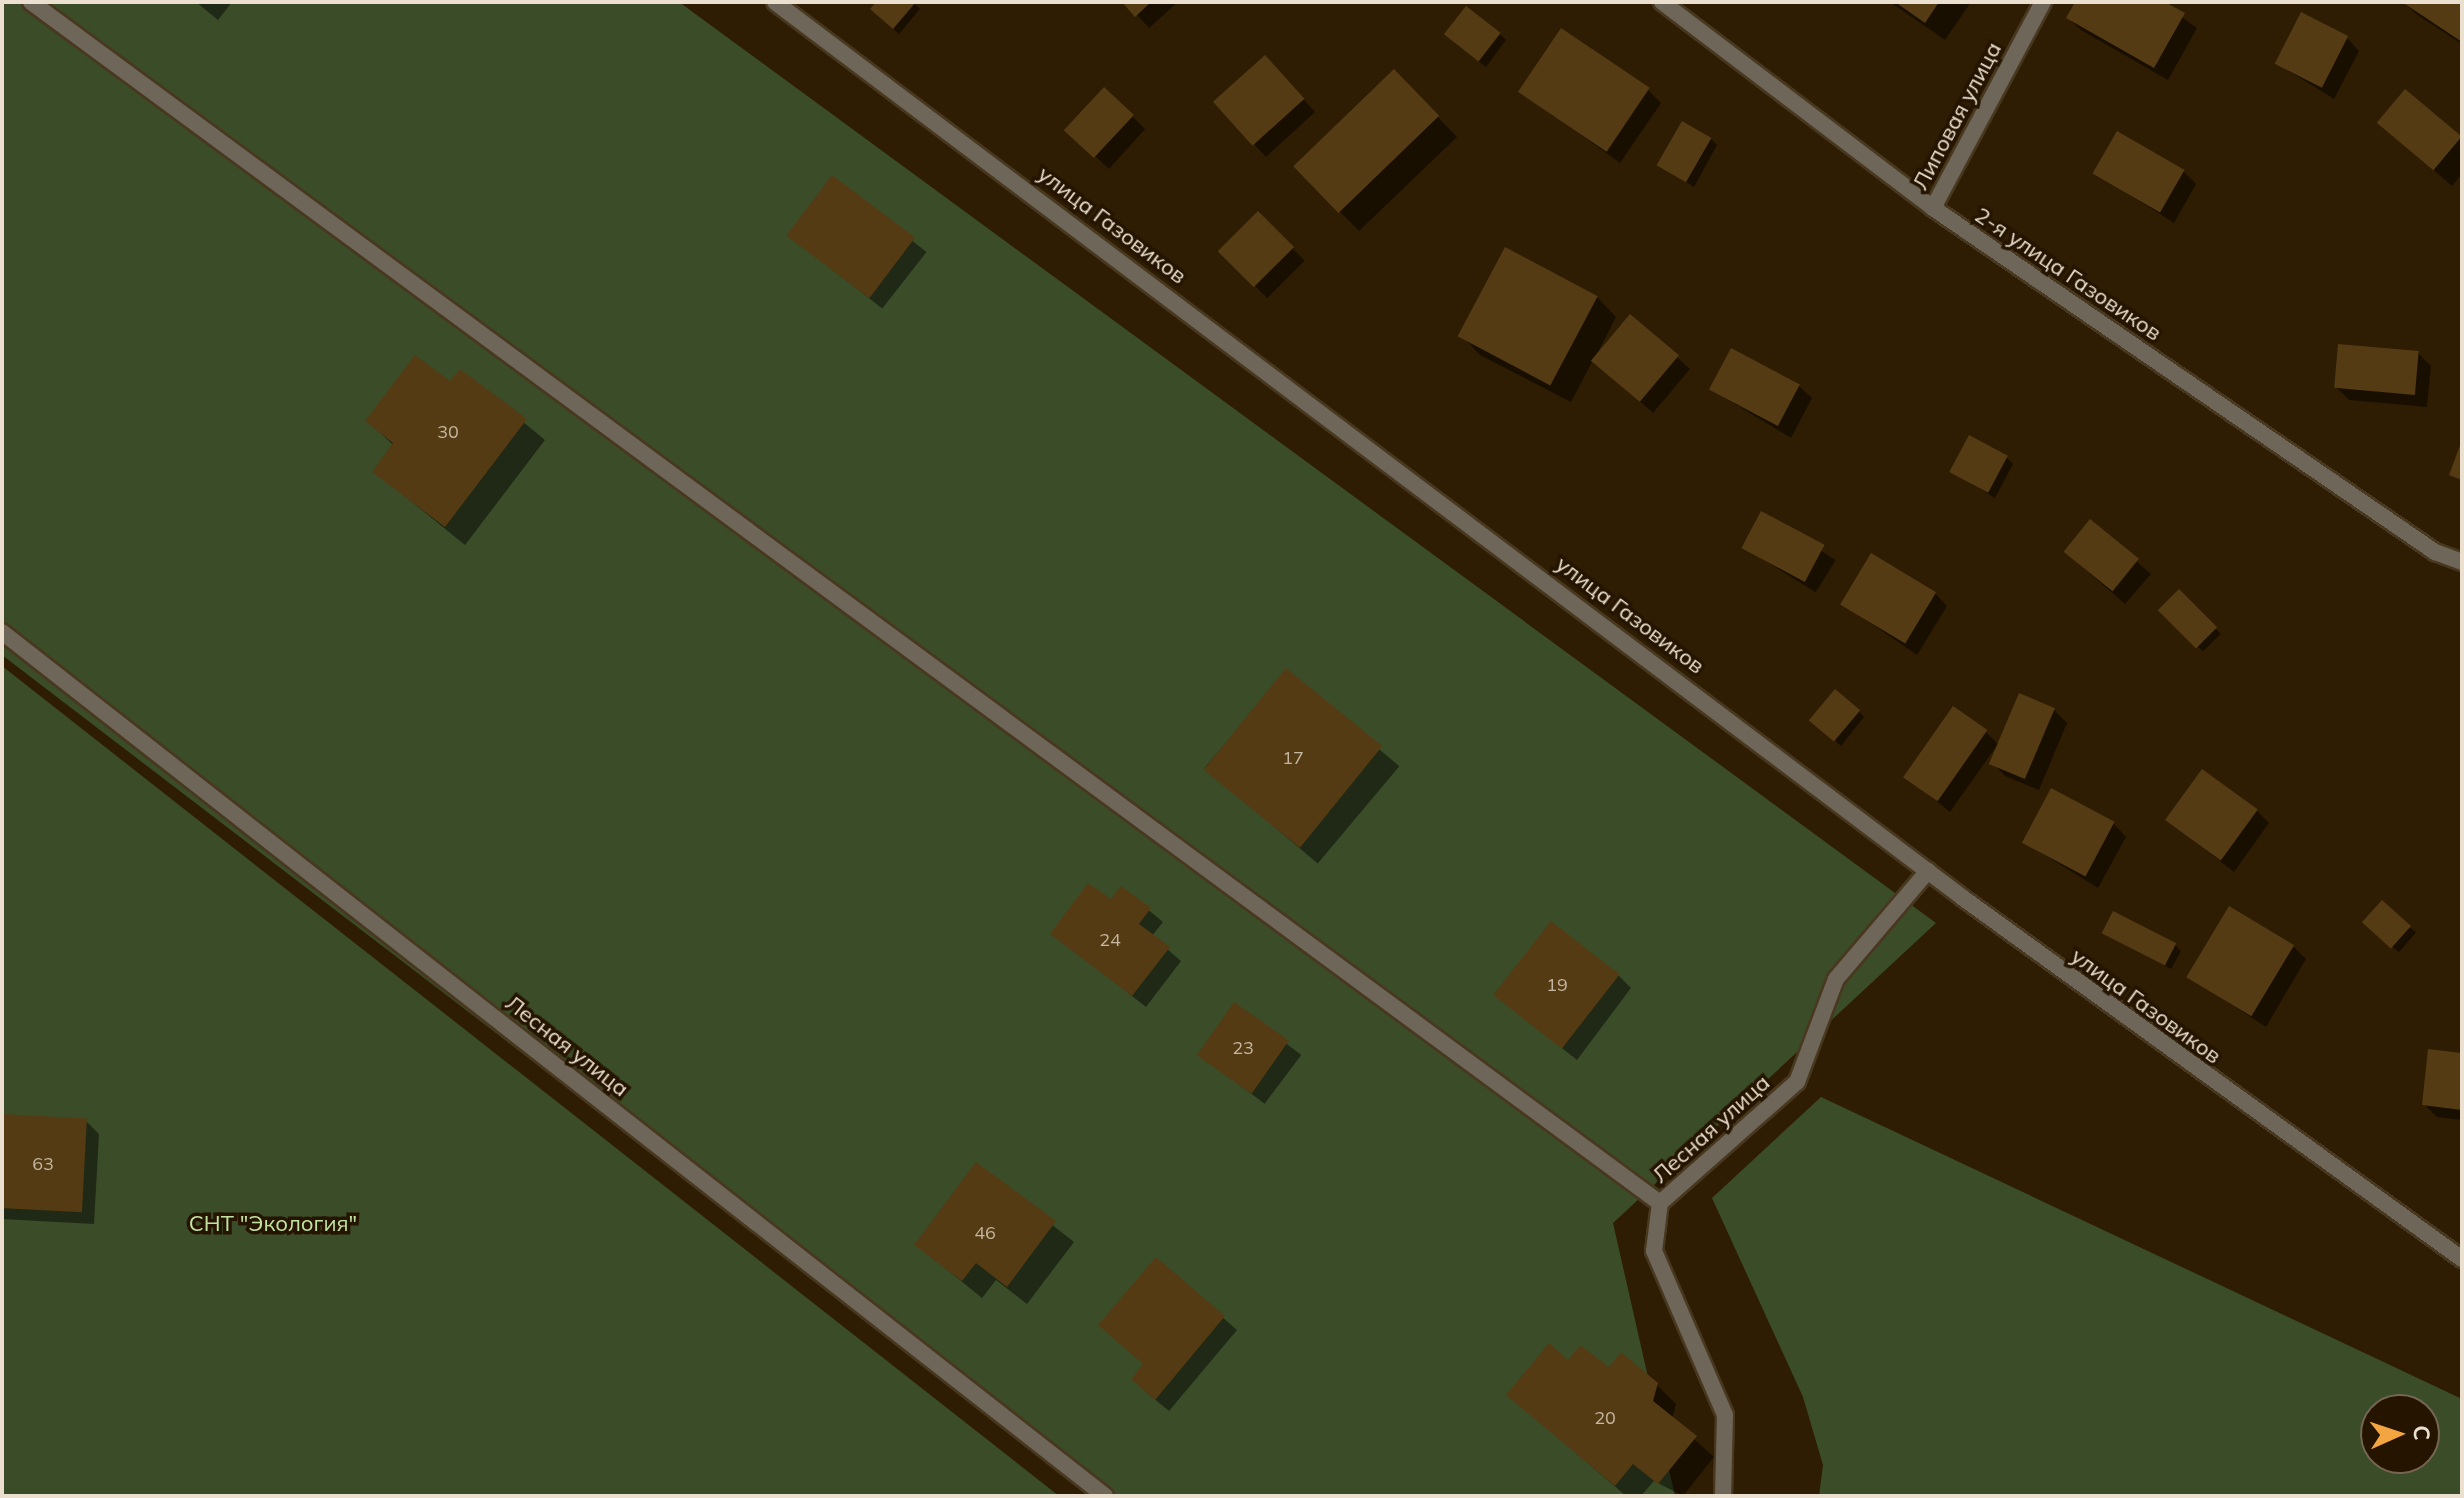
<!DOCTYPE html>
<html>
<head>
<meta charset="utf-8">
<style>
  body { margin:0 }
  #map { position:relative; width:2464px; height:1498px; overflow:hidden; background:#2e1d02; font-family:Mulish,sans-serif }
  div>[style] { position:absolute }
  .green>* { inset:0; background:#3b4d28 }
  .shadow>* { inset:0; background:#0007; transform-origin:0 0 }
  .building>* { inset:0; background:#543b13; transform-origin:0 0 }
  .roads { filter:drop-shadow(2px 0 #48381f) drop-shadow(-2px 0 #48381f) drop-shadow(0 2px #48381f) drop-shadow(0 -2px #48381f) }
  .street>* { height:16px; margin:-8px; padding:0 8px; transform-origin:8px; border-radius:8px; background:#6e6659 }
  span { translate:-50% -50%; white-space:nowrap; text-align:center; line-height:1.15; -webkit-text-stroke:7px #241400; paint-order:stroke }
  .number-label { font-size:18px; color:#c5b7a1 }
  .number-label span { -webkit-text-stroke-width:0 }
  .street-label { font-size:22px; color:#ebe0d0 }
  .park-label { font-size:22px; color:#c1e3a1 }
  .frame { position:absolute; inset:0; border:4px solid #ebe0d0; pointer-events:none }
  .north { position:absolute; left:2360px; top:1394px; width:80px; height:80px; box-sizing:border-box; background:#241400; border:2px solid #746653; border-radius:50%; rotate:87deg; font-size:22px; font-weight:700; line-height:32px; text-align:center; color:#ebe0d0 }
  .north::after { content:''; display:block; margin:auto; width:28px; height:36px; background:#f2a541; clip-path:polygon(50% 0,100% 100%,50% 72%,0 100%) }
</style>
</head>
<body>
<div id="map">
  <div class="green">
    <div style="clip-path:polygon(2px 2px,679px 2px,1936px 923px,1613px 1223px,1675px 1496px,1101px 1496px,2px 655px)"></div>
    <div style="clip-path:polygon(2px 666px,1059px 1496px,2px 1496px)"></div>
    <div style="clip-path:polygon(evenodd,1821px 1097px,2462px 1399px,2462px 1496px,1819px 1496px,1823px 1465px,1803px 1397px,1712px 1198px,1821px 1097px,2376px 1410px,2424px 1410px,2424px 1458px,2376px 1458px,2376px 1410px)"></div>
  </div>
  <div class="shadow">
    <div style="clip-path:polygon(196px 2px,232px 2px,218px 20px)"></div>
    <div style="clip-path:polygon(879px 2px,913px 2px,920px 9px,899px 34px,878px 15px)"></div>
    <div style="clip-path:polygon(1125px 2px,1178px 2px,1149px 28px)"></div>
    <div style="clip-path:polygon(1890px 2px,1971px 2px,1945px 40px)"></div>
    <div style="clip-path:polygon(2077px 2px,2161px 2px,2197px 28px,2168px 80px,2081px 30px,2068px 18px)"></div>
    <div style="clip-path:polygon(2404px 2px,2462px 2px,2462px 44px,2416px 14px)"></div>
    <div style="clip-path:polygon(1500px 34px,1506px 40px,1486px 67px,1452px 41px)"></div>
    <div style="clip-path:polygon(2347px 38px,2359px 51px,2334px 99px,2276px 63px)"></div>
    <div style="clip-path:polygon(1277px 70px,1315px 112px,1266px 157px,1254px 144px)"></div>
    <div style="clip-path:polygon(1648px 90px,1661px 103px,1620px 163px,1521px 91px)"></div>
    <div style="clip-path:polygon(1413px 91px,1457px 137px,1359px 231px,1296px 167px)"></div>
    <div style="clip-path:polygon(2405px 92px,2462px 139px,2462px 174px,2452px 186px,2379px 123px)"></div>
    <div style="clip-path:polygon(1132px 116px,1145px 129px,1109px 169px,1081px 143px)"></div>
    <div style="clip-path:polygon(1711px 139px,1717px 145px,1694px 187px,1660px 165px)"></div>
    <div style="clip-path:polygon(2183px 171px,2196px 184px,2174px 223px,2095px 173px)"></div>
    <div style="left:832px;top:178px;width:120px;height:72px;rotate:38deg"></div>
    <div style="left:1258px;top:214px;width:66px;height:53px;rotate:45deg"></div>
    <div style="clip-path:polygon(1597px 297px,1616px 317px,1595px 358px,1677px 357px,1690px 369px,1653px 413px,1593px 360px,1571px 402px,1480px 355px,1461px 335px)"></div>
    <div style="clip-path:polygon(2418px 353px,2431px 366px,2427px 407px,2349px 400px,2336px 387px)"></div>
    <div style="clip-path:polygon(461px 371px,545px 440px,465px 545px,375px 472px,394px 446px,368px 421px,451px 384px)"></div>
    <div style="clip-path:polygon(1799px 386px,1812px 398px,1791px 438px,1712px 390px)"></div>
    <div style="clip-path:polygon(2007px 458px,2013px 464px,1995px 498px,1953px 472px)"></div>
    <div style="left:1762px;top:514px;width:87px;height:38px;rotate:32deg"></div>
    <div style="clip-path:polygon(2091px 522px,2151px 574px,2125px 604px,2079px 564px)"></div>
    <div style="left:2179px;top:592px;width:59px;height:25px;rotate:45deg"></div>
    <div style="clip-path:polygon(1935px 593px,1947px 606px,1917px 655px,1843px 604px)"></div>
    <div style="left:1286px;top:671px;width:148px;height:127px;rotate:40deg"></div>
    <div style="clip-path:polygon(2054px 710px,2067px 723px,2039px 790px,2005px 776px,1993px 763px)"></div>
    <div style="clip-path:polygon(1859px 711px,1864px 717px,1841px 746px,1818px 726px)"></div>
    <div style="clip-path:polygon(1986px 732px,1998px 744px,1950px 812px,1905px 776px)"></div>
    <div style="clip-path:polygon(2257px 811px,2269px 823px,2234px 872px,2168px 820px)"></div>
    <div style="clip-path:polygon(2114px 824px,2126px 837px,2098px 888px,2024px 842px)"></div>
    <div style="clip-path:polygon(1122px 888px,1163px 922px,1152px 936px,1181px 961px,1146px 1007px,1053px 934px,1111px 902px)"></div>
    <div style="left:2382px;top:903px;width:45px;height:26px;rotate:41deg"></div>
    <div style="clip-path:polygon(2105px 932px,2175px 945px,2181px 951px,2171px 969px)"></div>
    <div style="clip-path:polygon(2293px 946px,2306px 959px,2266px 1027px,2189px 977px)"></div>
    <div style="clip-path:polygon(1618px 975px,1631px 988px,1577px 1060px,1497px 996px)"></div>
    <div style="left:1235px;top:1005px;width:83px;height:61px;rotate:37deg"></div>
    <div style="clip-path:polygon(2462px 1055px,2462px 1120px,2437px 1117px,2424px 1104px)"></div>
    <div style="clip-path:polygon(2px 1116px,86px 1121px,99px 1134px,94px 1224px,2px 1219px)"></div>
    <div style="clip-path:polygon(976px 1165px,1074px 1242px,1027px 1304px,996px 1280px,982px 1298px,917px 1245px)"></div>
    <div style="clip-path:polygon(1156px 1260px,1237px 1330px,1169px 1411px,1146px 1392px)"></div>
    <div style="clip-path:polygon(1609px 1370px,1656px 1384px,1676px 1404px,1672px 1419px,1714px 1457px,1683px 1496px,1654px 1481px,1641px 1496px,1626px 1496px,1509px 1395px)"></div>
  </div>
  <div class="building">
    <div style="clip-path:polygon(876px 2px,916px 2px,893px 29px,870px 9px)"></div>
    <div style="clip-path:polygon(1122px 2px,1151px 2px,1135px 17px)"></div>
    <div style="clip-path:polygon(1895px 2px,1939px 2px,1925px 23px)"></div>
    <div style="clip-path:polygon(2075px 2px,2165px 2px,2185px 13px,2154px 68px,2066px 18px)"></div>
    <div style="clip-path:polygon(2402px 2px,2462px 2px,2462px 42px)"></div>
    <div style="left:1466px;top:6px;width:44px;height:36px;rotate:38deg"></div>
    <div style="left:2301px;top:12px;width:53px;height:58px;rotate:27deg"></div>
    <div style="left:1561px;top:28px;width:107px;height:77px;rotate:34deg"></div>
    <div style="left:1265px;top:55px;width:59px;height:70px;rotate:48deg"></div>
    <div style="left:1394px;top:69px;width:65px;height:140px;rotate:46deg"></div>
    <div style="left:1104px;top:87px;width:41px;height:59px;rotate:43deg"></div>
    <div style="left:2405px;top:89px;width:74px;height:44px;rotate:40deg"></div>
    <div style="left:1682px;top:121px;width:34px;height:51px;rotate:30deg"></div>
    <div style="left:2117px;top:131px;width:78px;height:49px;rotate:30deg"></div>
    <div style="left:832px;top:175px;width:104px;height:76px;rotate:37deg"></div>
    <div style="left:1258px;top:211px;width:51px;height:57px;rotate:45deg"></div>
    <div style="left:1505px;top:247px;width:105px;height:101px;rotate:28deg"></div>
    <div style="left:1630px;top:314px;width:64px;height:61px;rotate:40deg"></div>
    <div style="left:2338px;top:344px;width:81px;height:44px;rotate:5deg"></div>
    <div style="left:1731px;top:348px;width:78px;height:47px;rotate:28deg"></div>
    <div style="clip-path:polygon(415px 355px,450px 381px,460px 369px,527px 419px,445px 527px,372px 472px,393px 443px,365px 421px)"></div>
    <div style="left:1969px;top:435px;width:44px;height:42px;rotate:28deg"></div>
    <div style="clip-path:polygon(2462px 440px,2462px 480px,2449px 475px)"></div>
    <div style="left:1761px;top:511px;width:72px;height:42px;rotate:28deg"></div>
    <div style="left:2090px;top:519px;width:63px;height:42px;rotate:39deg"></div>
    <div style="left:1871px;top:553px;width:76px;height:60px;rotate:31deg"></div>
    <div style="left:2179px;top:589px;width:54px;height:30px;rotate:45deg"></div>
    <div style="left:1286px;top:668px;width:124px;height:131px;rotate:39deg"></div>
    <div style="left:1835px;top:689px;width:33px;height:41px;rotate:40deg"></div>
    <div style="left:2019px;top:693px;width:39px;height:77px;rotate:23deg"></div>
    <div style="left:1953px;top:706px;width:42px;height:87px;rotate:35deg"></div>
    <div style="left:2202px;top:769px;width:69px;height:63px;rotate:36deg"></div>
    <div style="left:2051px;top:788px;width:72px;height:62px;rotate:28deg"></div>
    <div style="clip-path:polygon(1088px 883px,1111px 899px,1121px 886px,1151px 908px,1139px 924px,1170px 947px,1132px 996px,1050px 934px)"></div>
    <div style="left:2382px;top:900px;width:39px;height:30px;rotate:42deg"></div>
    <div style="left:2229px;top:906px;width:76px;height:83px;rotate:31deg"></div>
    <div style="left:2113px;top:911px;width:71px;height:25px;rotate:27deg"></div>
    <div style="left:1551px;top:921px;width:87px;height:94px;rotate:38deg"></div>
    <div style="left:1234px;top:1002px;width:67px;height:65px;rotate:35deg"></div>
    <div style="clip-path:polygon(2428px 1049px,2462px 1053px,2462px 1110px,2422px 1105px)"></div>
    <div style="left:2px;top:1114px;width:85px;height:94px;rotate:3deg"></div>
    <div style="clip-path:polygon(976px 1162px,1056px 1221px,1007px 1287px,976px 1263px,962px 1281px,914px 1245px)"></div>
    <div style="clip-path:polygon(1156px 1257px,1225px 1316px,1155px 1400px,1131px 1379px,1143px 1364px,1098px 1325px)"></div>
    <div style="clip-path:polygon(1549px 1343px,1568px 1360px,1580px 1345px,1609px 1367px,1621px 1352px,1658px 1383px,1653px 1401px,1697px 1436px,1658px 1484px,1633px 1464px,1615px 1486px,1506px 1395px)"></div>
  </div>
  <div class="roads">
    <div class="street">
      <div style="left:31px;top:2px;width:2024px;rotate:36.4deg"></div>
      <div style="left:775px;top:2px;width:1488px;rotate:37.02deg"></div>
      <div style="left:1963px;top:898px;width:616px;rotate:35.88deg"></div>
      <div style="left:1662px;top:2px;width:340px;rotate:37.2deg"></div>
      <div style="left:1933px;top:208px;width:609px;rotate:34.42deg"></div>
      <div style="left:2435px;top:552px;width:29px;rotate:20deg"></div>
      <div style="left:1933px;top:208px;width:234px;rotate:-61.9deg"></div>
      <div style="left:2px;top:632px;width:1401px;rotate:38.07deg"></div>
      <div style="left:1723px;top:1496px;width:81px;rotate:-88.6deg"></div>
      <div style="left:1725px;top:1415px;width:179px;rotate:-113.4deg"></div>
      <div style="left:1654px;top:1251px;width:48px;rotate:-82.9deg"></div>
      <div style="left:1660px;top:1203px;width:183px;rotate:-41.5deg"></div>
      <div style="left:1797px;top:1082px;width:110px;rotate:-69.3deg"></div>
      <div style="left:1836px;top:979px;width:142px;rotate:-49.6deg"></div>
    </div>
  </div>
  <div class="number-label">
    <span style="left:448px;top:432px">30</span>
    <span style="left:1293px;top:758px">17</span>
    <span style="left:1110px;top:940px">24</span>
    <span style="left:1557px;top:985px">19</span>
    <span style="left:1243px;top:1048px">23</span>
    <span style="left:43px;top:1164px">63</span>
    <span style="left:985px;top:1233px">46</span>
    <span style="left:1605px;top:1418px">20</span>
  </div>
  <div class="street-label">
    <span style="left:1957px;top:116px;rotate:-62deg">Липовая улица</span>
    <span style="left:1112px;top:225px;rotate:37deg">улица Газовиков</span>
    <span style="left:2068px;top:274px;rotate:34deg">2-я улица Газовиков</span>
    <span style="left:1630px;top:615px;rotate:37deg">улица Газовиков</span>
    <span style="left:2146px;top:1006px;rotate:36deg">улица Газовиков</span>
    <span style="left:567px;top:1046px;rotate:38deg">Лесная улица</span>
    <span style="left:1711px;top:1129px;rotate:-42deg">Лесная улица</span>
  </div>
  <div class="park-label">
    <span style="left:273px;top:1224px">СНТ "Экология"</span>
  </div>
  <div class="frame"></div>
  <div class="north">С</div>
</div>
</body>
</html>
